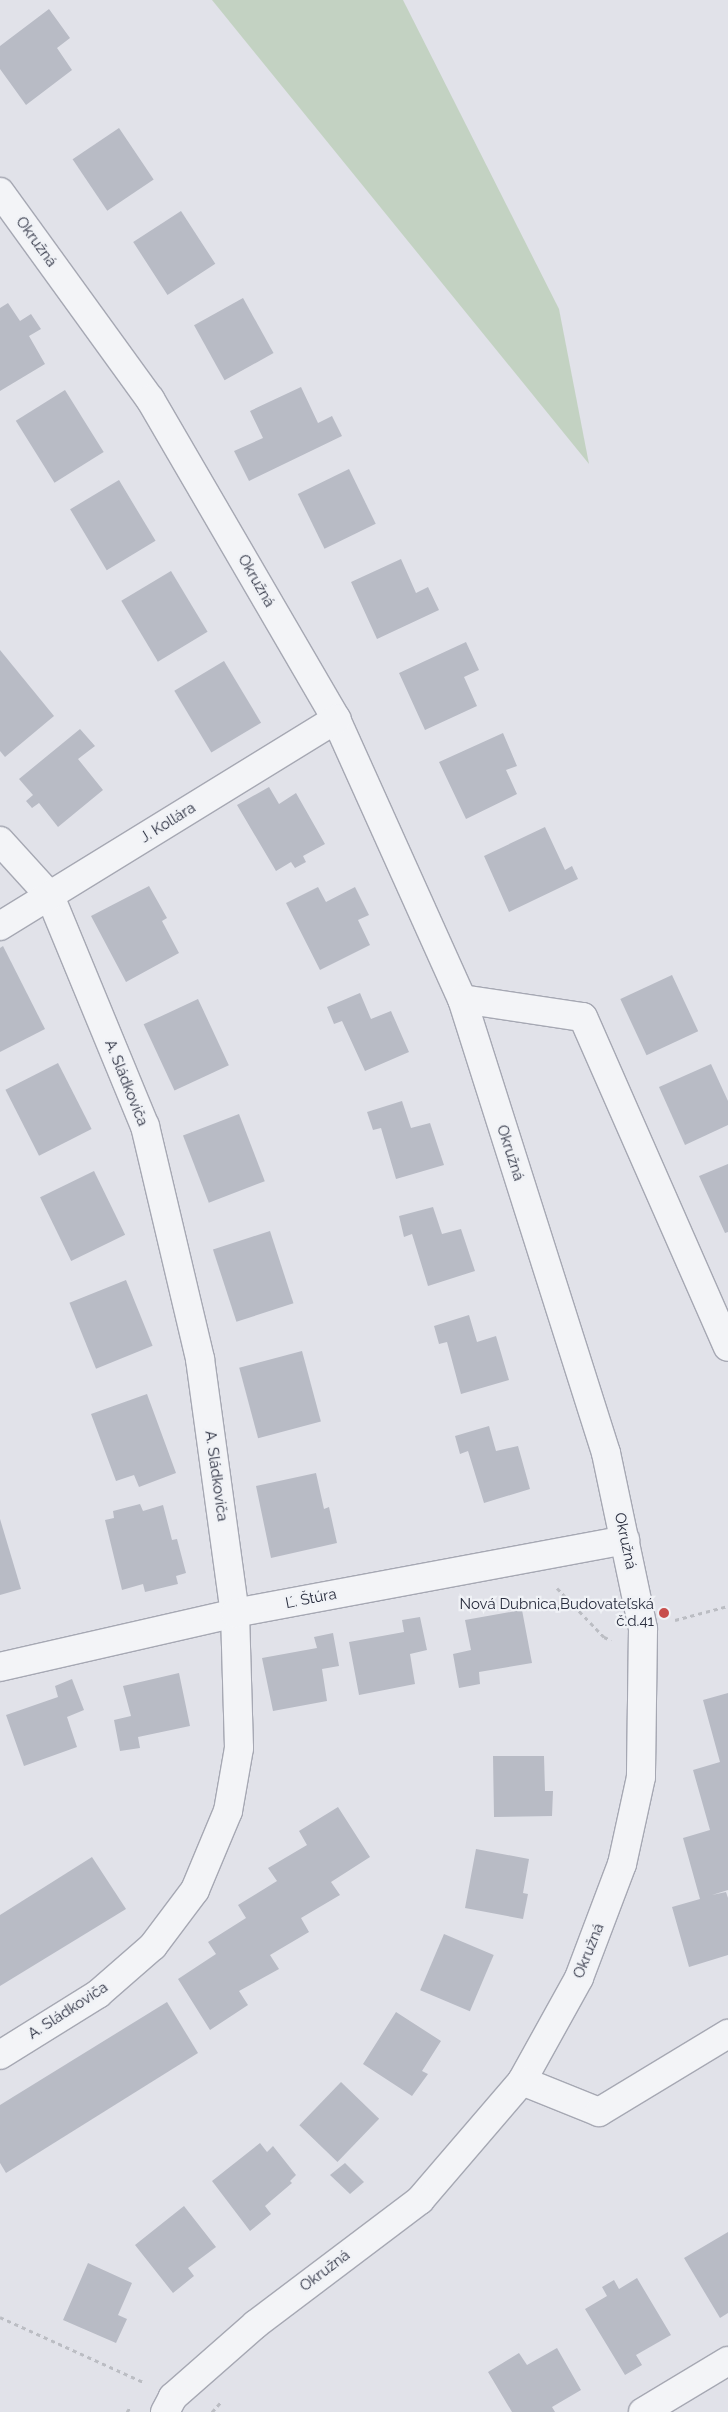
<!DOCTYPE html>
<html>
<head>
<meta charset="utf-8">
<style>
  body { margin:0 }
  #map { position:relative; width:728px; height:2412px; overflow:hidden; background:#e1e2e9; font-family:Raleway,sans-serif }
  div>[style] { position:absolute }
  .green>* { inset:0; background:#c3d2c2 }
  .building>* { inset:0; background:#b8bbc5; transform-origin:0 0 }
  .path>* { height:3px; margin-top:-1.5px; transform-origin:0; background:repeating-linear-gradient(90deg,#bbbdc3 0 4px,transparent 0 8px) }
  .roads { filter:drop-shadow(1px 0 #a6a8b3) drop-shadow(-1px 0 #a6a8b3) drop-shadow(0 1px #a6a8b3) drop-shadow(0 -1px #a6a8b3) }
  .minor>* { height:28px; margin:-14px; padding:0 14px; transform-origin:14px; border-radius:14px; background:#f3f4f7 }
  .dots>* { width:14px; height:14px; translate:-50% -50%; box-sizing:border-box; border:2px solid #f0f2f6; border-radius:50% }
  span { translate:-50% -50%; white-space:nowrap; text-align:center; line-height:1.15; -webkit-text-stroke:4.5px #f0f2f6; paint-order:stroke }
  .street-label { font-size:15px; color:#2a2e3f }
  .poi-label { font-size:15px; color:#2a2e3f }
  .right { translate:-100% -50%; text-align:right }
</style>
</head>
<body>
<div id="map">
  <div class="green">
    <div style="clip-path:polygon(212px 0,403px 0,559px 309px,589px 464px)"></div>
  </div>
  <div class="building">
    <div style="clip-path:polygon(49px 9px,70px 38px,57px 48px,72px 70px,26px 105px,0 69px,0 46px)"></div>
    <div style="left:119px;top:128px;width:62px;height:56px;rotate:56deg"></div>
    <div style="left:181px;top:211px;width:63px;height:57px;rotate:57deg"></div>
    <div style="left:243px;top:298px;width:63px;height:56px;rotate:61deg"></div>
    <div style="clip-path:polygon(8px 303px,20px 321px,31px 314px,41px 329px,29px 336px,45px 364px,0 391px,0 308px)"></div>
    <div style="clip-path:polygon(301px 387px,318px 423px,332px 416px,342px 436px,249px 481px,234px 451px,263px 438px,250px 411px)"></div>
    <div style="left:65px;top:390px;width:73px;height:58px;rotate:58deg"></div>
    <div style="left:349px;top:469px;width:61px;height:57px;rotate:64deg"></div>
    <div style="left:119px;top:480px;width:71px;height:57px;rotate:59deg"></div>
    <div style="clip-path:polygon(401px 559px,416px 593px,428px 587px,439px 610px,377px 639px,351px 582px)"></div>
    <div style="left:171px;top:571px;width:71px;height:58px;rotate:59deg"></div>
    <div style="clip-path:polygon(466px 642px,479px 670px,464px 677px,477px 706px,425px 730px,399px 673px)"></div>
    <div style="clip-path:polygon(0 650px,54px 716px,5px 757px,0 751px)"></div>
    <div style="left:224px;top:661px;width:72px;height:58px;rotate:59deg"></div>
    <div style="clip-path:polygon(80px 729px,95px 746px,78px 759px,103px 790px,58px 827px,39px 803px,32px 808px,26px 801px,33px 795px,19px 779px)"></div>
    <div style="clip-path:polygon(503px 733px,517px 766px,506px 770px,517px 794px,466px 819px,439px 762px)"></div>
    <div style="clip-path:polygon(269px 787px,279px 804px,296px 793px,325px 844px,303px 856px,306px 862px,295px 868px,291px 862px,276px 871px,237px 805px)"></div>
    <div style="clip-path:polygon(545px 827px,565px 870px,572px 866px,578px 879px,509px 912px,484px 856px)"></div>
    <div style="clip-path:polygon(149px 886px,167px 918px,162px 921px,179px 953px,126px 982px,91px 916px)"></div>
    <div style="clip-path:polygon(318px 887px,326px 902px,355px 887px,369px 915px,358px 920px,370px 945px,320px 970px,286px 903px)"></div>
    <div style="clip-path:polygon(3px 946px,45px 1029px,0 1052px,0 948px)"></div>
    <div style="left:672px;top:975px;width:62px;height:57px;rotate:65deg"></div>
    <div style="clip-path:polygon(360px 993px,371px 1019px,391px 1011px,409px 1052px,365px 1071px,342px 1021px,334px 1024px,327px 1007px)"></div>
    <div style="left:198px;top:999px;width:73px;height:60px;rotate:65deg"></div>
    <div style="left:58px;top:1063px;width:74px;height:59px;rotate:63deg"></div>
    <div style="clip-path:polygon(711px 1064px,728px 1101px,728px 1125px,685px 1145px,659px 1087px)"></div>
    <div style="clip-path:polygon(402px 1101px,411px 1128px,430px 1123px,444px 1165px,396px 1179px,381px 1128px,373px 1130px,367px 1112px)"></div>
    <div style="left:239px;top:1114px;width:72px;height:60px;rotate:69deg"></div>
    <div style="clip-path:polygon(728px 1164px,728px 1232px,725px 1233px,699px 1176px)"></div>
    <div style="left:94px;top:1171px;width:71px;height:60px;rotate:64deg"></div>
    <div style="clip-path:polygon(433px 1207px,442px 1234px,461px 1229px,475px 1271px,428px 1286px,412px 1234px,404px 1237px,399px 1216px)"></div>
    <div style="left:270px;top:1231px;width:76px;height:60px;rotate:72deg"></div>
    <div style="left:126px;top:1280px;width:71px;height:61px;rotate:68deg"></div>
    <div style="clip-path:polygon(469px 1315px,477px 1342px,496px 1336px,509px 1380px,461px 1394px,447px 1342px,439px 1344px,434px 1326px)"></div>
    <div style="left:302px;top:1351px;width:73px;height:65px;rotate:75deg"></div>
    <div style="clip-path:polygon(147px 1394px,176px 1473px,139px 1487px,134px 1475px,116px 1481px,91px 1414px)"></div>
    <div style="clip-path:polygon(489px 1426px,496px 1451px,518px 1446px,530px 1489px,484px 1503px,468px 1451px,460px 1454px,455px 1436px)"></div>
    <div style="clip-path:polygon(316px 1473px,324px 1509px,329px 1507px,337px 1543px,271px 1558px,256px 1486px)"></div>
    <div style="clip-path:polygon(140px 1504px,143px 1511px,163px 1505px,172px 1540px,177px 1539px,186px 1573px,176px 1576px,178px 1584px,145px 1592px,143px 1584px,122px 1590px,105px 1520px,114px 1518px,113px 1511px)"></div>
    <div style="clip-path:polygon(0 1519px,21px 1589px,0 1595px)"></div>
    <div style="clip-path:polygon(522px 1610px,532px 1663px,479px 1672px,480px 1684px,459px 1688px,453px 1654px,471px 1650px,465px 1620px)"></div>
    <div style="clip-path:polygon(420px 1617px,427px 1650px,410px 1654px,415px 1684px,359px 1695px,349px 1642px,404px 1632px,402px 1620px)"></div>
    <div style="clip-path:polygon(333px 1633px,339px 1666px,322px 1669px,327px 1701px,273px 1711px,262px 1658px,317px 1648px,314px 1637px)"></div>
    <div style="clip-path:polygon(179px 1673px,190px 1726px,138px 1737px,140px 1748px,120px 1751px,114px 1720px,131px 1716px,123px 1686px)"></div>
    <div style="clip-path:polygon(72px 1679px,84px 1710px,67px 1717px,77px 1747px,24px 1766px,6px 1715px,58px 1697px,55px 1686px)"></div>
    <div style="clip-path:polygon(728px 1693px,728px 1890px,712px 1895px,726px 1892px,728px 1898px,728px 1955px,689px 1967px,672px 1907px,700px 1899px,683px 1838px,710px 1830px,693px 1770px,720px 1762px,703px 1700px)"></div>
    <div style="clip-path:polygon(493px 1756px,544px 1756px,545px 1791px,553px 1791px,552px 1816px,494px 1817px)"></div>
    <div style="clip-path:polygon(338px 1807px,370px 1857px,331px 1882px,340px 1895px,301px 1918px,309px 1932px,270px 1955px,279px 1969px,239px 1991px,248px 2005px,210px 2030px,178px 1979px,216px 1954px,208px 1942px,246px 1918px,238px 1905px,277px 1881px,268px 1868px,307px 1845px,299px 1831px)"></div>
    <div style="clip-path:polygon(476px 1849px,529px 1859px,523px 1893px,528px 1894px,523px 1919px,465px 1908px)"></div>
    <div style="clip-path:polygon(92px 1857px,126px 1909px,0 1986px,0 1915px)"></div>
    <div style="left:444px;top:1934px;width:54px;height:61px;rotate:23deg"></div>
    <div style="clip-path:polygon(167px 2002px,198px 2053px,6px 2173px,0 2163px,0 2105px)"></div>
    <div style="clip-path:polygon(396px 2012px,441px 2041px,422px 2071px,428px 2074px,412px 2096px,363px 2064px)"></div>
    <div style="left:341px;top:2082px;width:53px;height:60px;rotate:44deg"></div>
    <div style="clip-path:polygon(260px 2143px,267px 2152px,273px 2146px,296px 2175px,290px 2181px,292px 2183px,265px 2206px,271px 2214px,250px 2231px,212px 2181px)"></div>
    <div style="clip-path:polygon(345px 2163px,364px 2182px,350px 2194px,330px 2175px)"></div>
    <div style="clip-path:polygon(184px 2206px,216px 2247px,188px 2268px,194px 2276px,173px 2293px,135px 2245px)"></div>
    <div style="clip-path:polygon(728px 2232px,728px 2313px,720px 2318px,684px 2258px)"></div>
    <div style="clip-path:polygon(88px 2263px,132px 2283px,118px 2315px,127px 2319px,116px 2343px,63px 2320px)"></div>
    <div style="clip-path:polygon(637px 2278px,671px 2335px,636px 2355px,642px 2365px,625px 2375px,585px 2309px,607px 2296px,602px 2287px,614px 2280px,619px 2289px)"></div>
    <div style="clip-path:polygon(557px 2348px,581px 2390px,552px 2407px,555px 2412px,512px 2412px,488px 2372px,519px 2353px,527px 2365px)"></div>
  </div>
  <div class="path">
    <div style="left:557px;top:1588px;width:68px;rotate:46.2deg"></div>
    <div style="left:604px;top:1637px;width:8px;rotate:23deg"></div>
    <div style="left:675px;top:1620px;width:55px;rotate:-14.8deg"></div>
    <div style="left:0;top:2317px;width:157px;rotate:24.4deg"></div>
    <div style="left:127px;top:2412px;width:7px;rotate:-56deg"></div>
    <div style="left:212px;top:2412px;width:15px;rotate:-48deg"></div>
  </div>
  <div class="roads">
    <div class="minor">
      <div style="left:0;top:192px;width:256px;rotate:54.1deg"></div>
      <div style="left:150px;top:399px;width:370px;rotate:59.8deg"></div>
      <div style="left:336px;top:719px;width:307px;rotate:65.8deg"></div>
      <div style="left:462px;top:999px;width:476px;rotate:72.4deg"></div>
      <div style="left:606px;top:1453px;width:180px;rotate:78.1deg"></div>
      <div style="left:643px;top:1629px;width:148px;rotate:90.8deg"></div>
      <div style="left:641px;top:1777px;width:89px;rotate:102.3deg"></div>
      <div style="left:622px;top:1864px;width:122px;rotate:110.7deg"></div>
      <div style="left:579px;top:1978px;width:118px;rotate:119deg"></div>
      <div style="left:522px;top:2081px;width:157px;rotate:130.6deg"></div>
      <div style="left:420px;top:2200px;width:206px;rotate:142.9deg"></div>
      <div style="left:256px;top:2324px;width:111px;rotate:138.7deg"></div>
      <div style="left:173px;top:2397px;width:17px;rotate:118deg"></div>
      <div style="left:0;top:841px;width:74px;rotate:47.7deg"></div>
      <div style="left:50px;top:896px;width:249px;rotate:67.6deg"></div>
      <div style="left:145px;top:1126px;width:239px;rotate:76.7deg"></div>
      <div style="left:200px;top:1359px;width:256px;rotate:82.2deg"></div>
      <div style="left:235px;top:1613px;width:135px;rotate:88.3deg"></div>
      <div style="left:239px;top:1748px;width:64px;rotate:99.9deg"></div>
      <div style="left:228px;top:1811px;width:86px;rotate:112.7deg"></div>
      <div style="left:195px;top:1890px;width:70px;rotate:126.9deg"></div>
      <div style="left:153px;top:1946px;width:73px;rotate:138.9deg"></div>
      <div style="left:98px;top:1994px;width:115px;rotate:148.1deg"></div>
      <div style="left:0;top:926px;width:395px;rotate:-31.6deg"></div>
      <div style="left:462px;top:999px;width:122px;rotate:8.5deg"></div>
      <div style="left:583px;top:1017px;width:360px;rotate:66.3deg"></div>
      <div style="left:0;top:1667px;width:241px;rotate:-12.9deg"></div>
      <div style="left:235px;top:1613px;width:397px;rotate:-10.6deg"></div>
      <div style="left:522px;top:2081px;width:83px;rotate:21.9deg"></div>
      <div style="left:599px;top:2112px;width:151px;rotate:-31.2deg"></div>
      <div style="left:643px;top:2412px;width:99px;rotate:-31deg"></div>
    </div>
  </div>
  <div class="dots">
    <div style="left:664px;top:1613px;background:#c84e4c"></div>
  </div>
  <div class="street-label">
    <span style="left:36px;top:242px;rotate:54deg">Okružná</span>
    <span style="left:256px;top:581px;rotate:60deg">Okružná</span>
    <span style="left:168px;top:823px;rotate:-32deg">J. Kollára</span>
    <span style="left:126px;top:1083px;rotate:68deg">A. Sládkoviča</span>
    <span style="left:510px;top:1153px;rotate:72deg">Okružná</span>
    <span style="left:216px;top:1476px;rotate:82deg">A. Sládkoviča</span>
    <span style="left:625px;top:1541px;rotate:78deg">Okružná</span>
    <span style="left:311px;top:1599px;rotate:-11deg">Ľ. Štúra</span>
    <span style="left:589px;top:1951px;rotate:-68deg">Okružná</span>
    <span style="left:68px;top:2011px;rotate:-33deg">A. Sládkoviča</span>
    <span style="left:325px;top:2271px;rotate:-37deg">Okružná</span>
  </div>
  <div class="poi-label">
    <span class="right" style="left:654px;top:1613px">Nová Dubnica,Budovateľská<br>č.d.41</span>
  </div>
</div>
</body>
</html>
